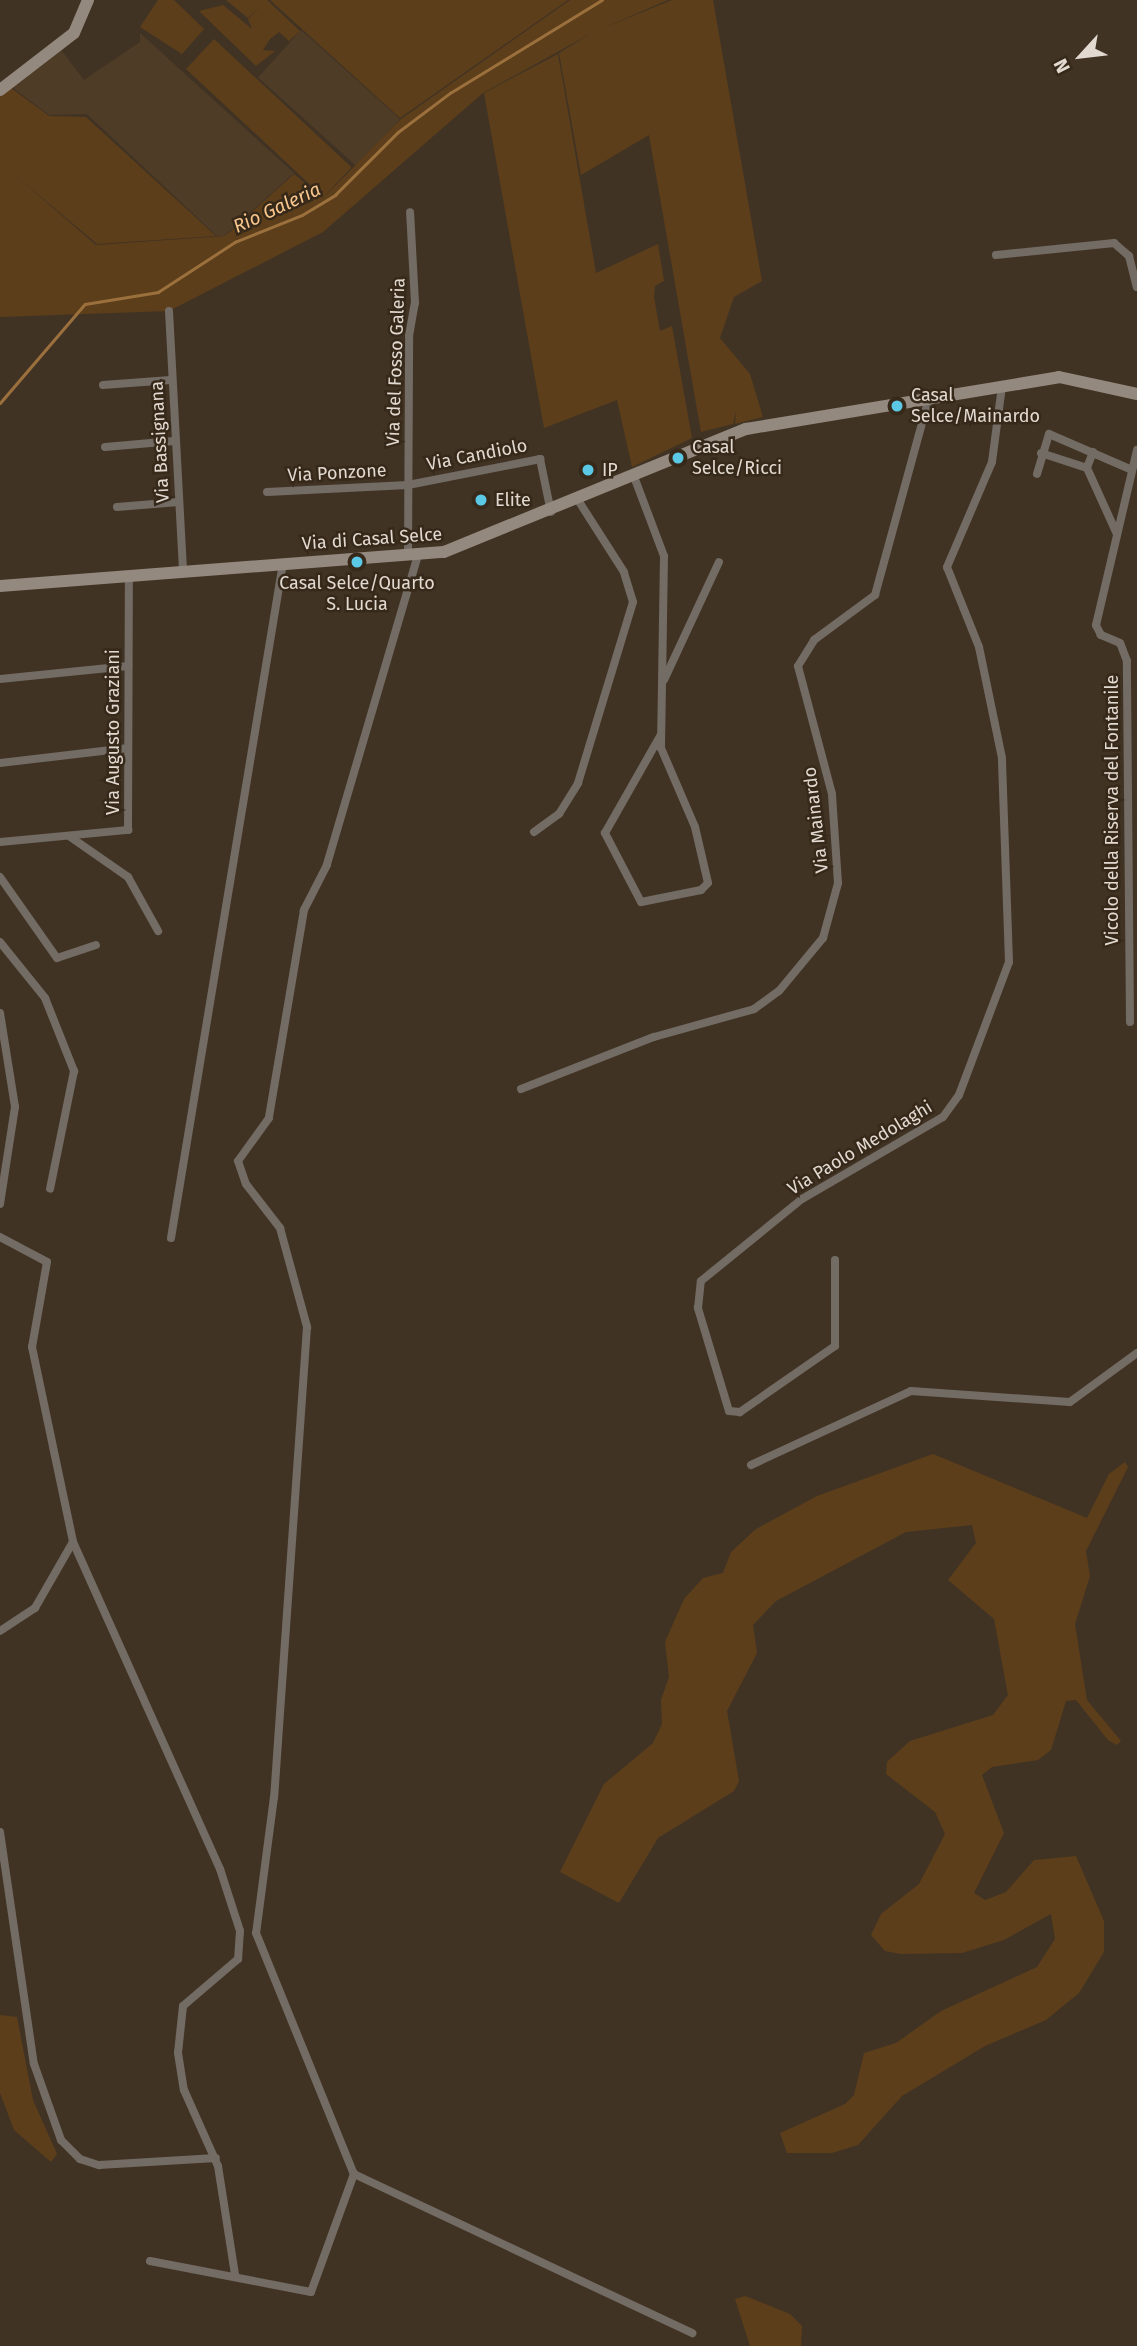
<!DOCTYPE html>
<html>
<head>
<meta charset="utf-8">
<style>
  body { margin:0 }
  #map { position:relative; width:1137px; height:2346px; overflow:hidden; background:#413324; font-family:"Fira Sans",sans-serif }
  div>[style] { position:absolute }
  .built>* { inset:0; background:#4e3c27; transform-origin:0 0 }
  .green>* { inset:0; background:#5c3e1a; transform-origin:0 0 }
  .stream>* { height:2.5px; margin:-1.25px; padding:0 1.25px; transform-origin:1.25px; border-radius:1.25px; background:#9b703d }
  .street>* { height:8px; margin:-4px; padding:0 4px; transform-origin:4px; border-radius:4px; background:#736c64 }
  .secondary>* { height:12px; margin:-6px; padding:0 6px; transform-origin:6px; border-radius:6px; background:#94897e }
  .dots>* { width:19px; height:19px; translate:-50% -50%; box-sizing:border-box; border:4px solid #36291a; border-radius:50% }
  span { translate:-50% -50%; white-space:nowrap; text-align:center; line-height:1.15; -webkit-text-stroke:5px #36291a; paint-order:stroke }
  .street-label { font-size:18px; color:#e2d9d0 }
  .poi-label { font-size:18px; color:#e2d9d0 }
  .left { translate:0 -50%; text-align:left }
  .water-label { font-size:19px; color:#f9c68d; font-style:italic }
  .north { position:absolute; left:1046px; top:21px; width:70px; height:70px; -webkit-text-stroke:5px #36291a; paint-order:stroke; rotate:243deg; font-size:19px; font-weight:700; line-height:28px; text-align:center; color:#e2d9d0 }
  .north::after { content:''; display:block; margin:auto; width:24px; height:32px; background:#e2d9d0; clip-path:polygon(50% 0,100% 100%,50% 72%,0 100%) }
</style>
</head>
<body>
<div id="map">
  <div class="built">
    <div style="left:301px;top:30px;width:133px;height:64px;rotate:42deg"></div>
    <div style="clip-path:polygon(140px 33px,294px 173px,224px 236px,217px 236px,87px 114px,49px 115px,12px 87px,61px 50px,84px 80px,140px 42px)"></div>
  </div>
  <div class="green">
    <div style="clip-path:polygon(158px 0,174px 0,204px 29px,182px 54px,140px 27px)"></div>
    <div style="clip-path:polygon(226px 0,267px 0,300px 31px,289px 41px,279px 32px,270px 39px,263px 50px,275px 51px,256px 66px,199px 11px,223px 5px,252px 29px,248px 19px,261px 5px,248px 18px)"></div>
    <div style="clip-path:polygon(270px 0,568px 0,400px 118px)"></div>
    <div style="clip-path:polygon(570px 0,668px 0,601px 29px,672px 0,713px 0,762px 281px,734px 297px,720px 338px,750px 374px,763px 417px,735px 424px,736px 411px,733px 424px,701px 432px,649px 135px,581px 175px,559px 53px,590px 34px,483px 93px,323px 232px,169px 311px,0 317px,0 96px,11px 88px,49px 116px,86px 117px,216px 236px,97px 244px,15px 175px,96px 245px,225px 236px,294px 174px,323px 198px,401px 119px)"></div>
    <div style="left:214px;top:39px;width:188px;height:41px;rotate:43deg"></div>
    <div style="clip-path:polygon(558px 54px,596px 273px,658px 244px,664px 281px,655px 286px,654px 297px,660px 331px,672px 326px,692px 438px,632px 467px,617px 400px,544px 428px,484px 93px)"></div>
    <div style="clip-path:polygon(933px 1454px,1087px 1518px,1109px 1474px,1125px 1462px,1128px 1467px,1086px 1551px,1090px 1576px,1075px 1624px,1087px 1700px,1121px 1741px,1117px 1745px,1108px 1740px,1076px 1700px,1066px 1701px,1051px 1750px,1038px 1760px,992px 1767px,982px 1775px,1004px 1833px,974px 1893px,985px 1900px,1006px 1892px,1034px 1860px,1076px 1856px,1104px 1921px,1104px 1952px,1079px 1993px,1046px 2020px,985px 2046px,902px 2096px,858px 2145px,832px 2153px,787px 2153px,780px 2133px,845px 2104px,854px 2095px,864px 2053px,896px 2043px,941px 2011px,1037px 1967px,1055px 1939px,1051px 1914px,1004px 1940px,962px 1953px,901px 1954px,885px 1951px,871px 1935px,881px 1914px,919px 1884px,945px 1834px,935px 1812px,886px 1774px,887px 1762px,910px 1741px,993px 1715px,1008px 1695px,994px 1619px,948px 1580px,976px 1543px,972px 1525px,906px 1532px,776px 1601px,753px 1625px,757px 1653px,727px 1711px,739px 1781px,734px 1791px,658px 1838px,619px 1903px,560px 1872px,604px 1784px,653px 1743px,662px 1724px,661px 1700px,669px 1677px,665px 1642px,684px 1599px,703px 1578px,723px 1573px,731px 1552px,756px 1529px,817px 1496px)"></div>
    <div style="clip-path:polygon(0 2015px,17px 2017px,33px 2100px,57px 2154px,51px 2162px,14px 2130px,0 2093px)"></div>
    <div style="clip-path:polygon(745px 2296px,790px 2314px,802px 2326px,801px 2346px,750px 2346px,735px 2299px)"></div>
  </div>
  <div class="stream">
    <div style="left:0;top:403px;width:130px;rotate:-49.4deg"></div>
    <div style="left:85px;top:304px;width:74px;rotate:-9.3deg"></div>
    <div style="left:158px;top:292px;width:92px;rotate:-33deg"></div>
    <div style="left:235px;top:242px;width:72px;rotate:-21.9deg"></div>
    <div style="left:302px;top:215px;width:39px;rotate:-31deg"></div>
    <div style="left:335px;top:195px;width:89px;rotate:-45deg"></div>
    <div style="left:398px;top:132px;width:65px;rotate:-36.9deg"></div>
    <div style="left:450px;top:93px;width:178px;rotate:-31.5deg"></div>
  </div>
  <div class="street">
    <div style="left:996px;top:255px;width:119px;rotate:-5.8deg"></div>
    <div style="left:1114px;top:243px;width:20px;rotate:41deg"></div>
    <div style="left:1129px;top:256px;width:32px;rotate:76deg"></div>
    <div style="left:169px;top:311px;width:260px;rotate:86.9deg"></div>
    <div style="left:103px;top:385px;width:68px;rotate:-4.2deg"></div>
    <div style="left:105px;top:447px;width:69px;rotate:-5deg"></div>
    <div style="left:1093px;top:452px;width:17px;rotate:111deg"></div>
    <div style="left:1087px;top:468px;width:72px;rotate:65.6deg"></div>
    <div style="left:1041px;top:453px;width:48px;rotate:18.1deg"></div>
    <div style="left:633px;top:474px;width:88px;rotate:69.3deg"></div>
    <div style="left:664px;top:556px;width:192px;rotate:90.9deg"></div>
    <div style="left:661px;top:748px;width:86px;rotate:66.7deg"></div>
    <div style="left:695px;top:827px;width:57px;rotate:76.9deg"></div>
    <div style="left:708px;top:883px;width:10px;rotate:135deg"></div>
    <div style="left:701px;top:890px;width:61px;rotate:168.7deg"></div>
    <div style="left:641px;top:902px;width:78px;rotate:-117.6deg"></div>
    <div style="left:605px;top:833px;width:112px;rotate:-60.4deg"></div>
    <div style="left:1037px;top:474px;width:42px;rotate:-73.3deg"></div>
    <div style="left:1049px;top:434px;width:90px;rotate:23.4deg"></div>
    <div style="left:267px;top:492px;width:141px;rotate:-2.8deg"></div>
    <div style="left:408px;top:485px;width:135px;rotate:-11.1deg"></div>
    <div style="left:540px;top:459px;width:54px;rotate:78.3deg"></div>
    <div style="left:117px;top:507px;width:62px;rotate:-4.6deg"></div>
    <div style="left:408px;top:555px;width:219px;rotate:-89.7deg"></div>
    <div style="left:409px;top:336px;width:34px;rotate:-80deg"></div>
    <div style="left:415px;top:303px;width:91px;rotate:-93.1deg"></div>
    <div style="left:418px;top:555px;width:323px;rotate:106.4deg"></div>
    <div style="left:327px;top:865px;width:51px;rotate:117.1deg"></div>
    <div style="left:304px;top:910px;width:211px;rotate:99.6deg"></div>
    <div style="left:269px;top:1118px;width:53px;rotate:125.8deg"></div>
    <div style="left:238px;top:1161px;width:24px;rotate:71deg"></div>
    <div style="left:246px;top:1184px;width:56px;rotate:52.3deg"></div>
    <div style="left:280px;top:1228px;width:103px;rotate:74.7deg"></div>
    <div style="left:307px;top:1327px;width:471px;rotate:94deg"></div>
    <div style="left:274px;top:1797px;width:137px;rotate:97.5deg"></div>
    <div style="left:256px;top:1933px;width:260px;rotate:67.9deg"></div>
    <div style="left:354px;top:2174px;width:374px;rotate:25.2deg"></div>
    <div style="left:0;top:679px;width:129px;rotate:-5.8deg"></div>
    <div style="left:664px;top:680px;width:130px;rotate:-65deg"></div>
    <div style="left:0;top:763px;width:129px;rotate:-6.7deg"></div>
    <div style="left:534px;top:832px;width:31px;rotate:-36deg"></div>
    <div style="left:559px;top:814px;width:36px;rotate:-58deg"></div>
    <div style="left:578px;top:783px;width:189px;rotate:-73.1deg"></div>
    <div style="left:633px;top:602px;width:31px;rotate:-107deg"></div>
    <div style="left:624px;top:572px;width:85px;rotate:-122.6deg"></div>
    <div style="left:69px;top:836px;width:72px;rotate:34.8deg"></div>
    <div style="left:128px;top:877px;width:62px;rotate:60.9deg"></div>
    <div style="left:0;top:842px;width:129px;rotate:-5.4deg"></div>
    <div style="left:128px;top:830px;width:255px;rotate:-89.8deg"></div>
    <div style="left:0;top:877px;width:99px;rotate:54.9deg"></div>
    <div style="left:57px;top:958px;width:41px;rotate:-18.4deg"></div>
    <div style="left:0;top:942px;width:72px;rotate:51.2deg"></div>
    <div style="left:45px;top:998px;width:79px;rotate:68.3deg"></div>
    <div style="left:74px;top:1071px;width:120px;rotate:101.5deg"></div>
    <div style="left:0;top:1013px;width:95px;rotate:80.9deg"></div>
    <div style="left:15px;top:1107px;width:98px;rotate:98.8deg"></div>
    <div style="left:1130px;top:1022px;width:361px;rotate:-90.5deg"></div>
    <div style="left:1127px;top:661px;width:19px;rotate:-111deg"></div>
    <div style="left:1120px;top:643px;width:21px;rotate:-157deg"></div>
    <div style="left:1101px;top:635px;width:11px;rotate:-117deg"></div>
    <div style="left:1096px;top:625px;width:180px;rotate:-76.8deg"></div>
    <div style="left:521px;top:1089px;width:143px;rotate:-21.4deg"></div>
    <div style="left:654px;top:1037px;width:104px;rotate:-15.6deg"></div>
    <div style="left:754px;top:1009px;width:31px;rotate:-36deg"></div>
    <div style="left:779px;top:991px;width:69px;rotate:-50.3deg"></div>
    <div style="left:823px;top:938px;width:57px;rotate:-74.7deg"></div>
    <div style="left:838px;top:883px;width:89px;rotate:-93.9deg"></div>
    <div style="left:832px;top:794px;width:132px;rotate:-104.9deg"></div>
    <div style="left:798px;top:666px;width:31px;rotate:-58deg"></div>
    <div style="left:814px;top:640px;width:76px;rotate:-36.4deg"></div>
    <div style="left:875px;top:595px;width:204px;rotate:-74.7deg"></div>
    <div style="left:0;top:1237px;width:53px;rotate:28deg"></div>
    <div style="left:47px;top:1262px;width:86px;rotate:100deg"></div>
    <div style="left:32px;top:1347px;width:199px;rotate:78.1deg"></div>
    <div style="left:73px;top:1542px;width:359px;rotate:65.8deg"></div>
    <div style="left:220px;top:1869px;width:65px;rotate:72.1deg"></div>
    <div style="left:240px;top:1931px;width:28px;rotate:94deg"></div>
    <div style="left:238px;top:1959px;width:72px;rotate:139.5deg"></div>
    <div style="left:183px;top:2006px;width:47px;rotate:96.1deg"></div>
    <div style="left:178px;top:2053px;width:37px;rotate:81deg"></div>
    <div style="left:184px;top:2090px;width:83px;rotate:65.9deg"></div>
    <div style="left:218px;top:2166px;width:110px;rotate:81.1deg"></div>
    <div style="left:171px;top:1238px;width:684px;rotate:-80.58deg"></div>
    <div style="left:835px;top:1260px;width:86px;rotate:90deg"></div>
    <div style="left:835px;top:1346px;width:116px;rotate:145.2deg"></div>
    <div style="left:740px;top:1412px;width:11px;rotate:-175deg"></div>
    <div style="left:729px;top:1411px;width:108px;rotate:-106.8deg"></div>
    <div style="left:698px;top:1308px;width:27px;rotate:-84deg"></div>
    <div style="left:701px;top:1281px;width:130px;rotate:-39.1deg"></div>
    <div style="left:802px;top:1199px;width:163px;rotate:-30.2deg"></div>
    <div style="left:943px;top:1117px;width:27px;rotate:-54deg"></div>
    <div style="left:959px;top:1095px;width:142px;rotate:-69.4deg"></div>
    <div style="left:1009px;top:962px;width:204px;rotate:-92deg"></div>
    <div style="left:1002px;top:758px;width:113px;rotate:-101.7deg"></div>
    <div style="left:979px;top:647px;width:86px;rotate:-111.8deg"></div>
    <div style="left:947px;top:567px;width:114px;rotate:-66.8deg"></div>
    <div style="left:992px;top:462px;width:77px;rotate:-82.5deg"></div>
    <div style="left:751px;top:1465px;width:176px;rotate:-24.8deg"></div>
    <div style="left:911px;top:1391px;width:159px;rotate:4deg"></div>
    <div style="left:1070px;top:1402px;width:83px;rotate:-36.2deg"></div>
    <div style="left:0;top:1631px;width:42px;rotate:-33.3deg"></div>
    <div style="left:35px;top:1608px;width:76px;rotate:-60.1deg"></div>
    <div style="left:0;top:1832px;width:234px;rotate:81.7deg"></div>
    <div style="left:34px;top:2064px;width:81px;rotate:70.4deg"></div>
    <div style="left:61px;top:2140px;width:27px;rotate:45deg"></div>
    <div style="left:80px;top:2159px;width:20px;rotate:18deg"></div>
    <div style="left:99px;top:2165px;width:117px;rotate:-3.4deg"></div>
    <div style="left:150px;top:2261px;width:164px;rotate:10.9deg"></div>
    <div style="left:311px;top:2292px;width:126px;rotate:-70deg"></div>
  </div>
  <div class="secondary">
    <div style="left:0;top:90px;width:93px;rotate:-37.6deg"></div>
    <div style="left:74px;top:33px;width:36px;rotate:-67deg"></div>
    <div style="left:0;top:586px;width:445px;rotate:-4.4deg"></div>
    <div style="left:444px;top:552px;width:326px;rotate:-22.2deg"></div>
    <div style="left:746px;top:429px;width:317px;rotate:-9.4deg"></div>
    <div style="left:1059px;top:377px;width:80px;rotate:12.3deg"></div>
  </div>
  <div class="dots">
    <div style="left:897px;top:406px;background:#5bc8e6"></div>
    <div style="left:678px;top:458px;background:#5bc8e6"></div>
    <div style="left:588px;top:470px;background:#5bc8e6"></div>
    <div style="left:481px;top:500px;background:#5bc8e6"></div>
    <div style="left:357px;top:562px;background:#5bc8e6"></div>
  </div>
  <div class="street-label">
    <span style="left:396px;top:362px;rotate:-88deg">Via del Fosso Galeria</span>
    <span style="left:160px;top:442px;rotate:-93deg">Via Bassignana</span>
    <span style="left:477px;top:455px;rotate:-11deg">Via Candiolo</span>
    <span style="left:337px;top:473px;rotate:-3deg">Via Ponzone</span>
    <span style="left:372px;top:539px;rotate:-4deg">Via di Casal Selce</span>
    <span style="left:113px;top:732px;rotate:-90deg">Via Augusto Graziani</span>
    <span style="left:1112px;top:810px;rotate:-90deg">Vicolo della Riserva del Fontanile</span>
    <span style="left:816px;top:820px;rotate:-97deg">Via Mainardo</span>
    <span style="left:860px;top:1148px;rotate:-31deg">Via Paolo Medolaghi</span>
  </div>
  <div class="poi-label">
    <span class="left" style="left:911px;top:406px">Casal<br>Selce/Mainardo</span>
    <span class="left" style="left:692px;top:458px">Casal<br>Selce/Ricci</span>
    <span class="left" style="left:602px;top:470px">IP</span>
    <span class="left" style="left:495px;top:500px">Elite</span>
    <span style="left:357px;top:594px">Casal Selce/Quarto<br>S. Lucia</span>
  </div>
  <div class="water-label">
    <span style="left:277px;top:208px;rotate:-25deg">Rio Galeria</span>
  </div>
  <div class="north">N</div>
</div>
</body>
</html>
